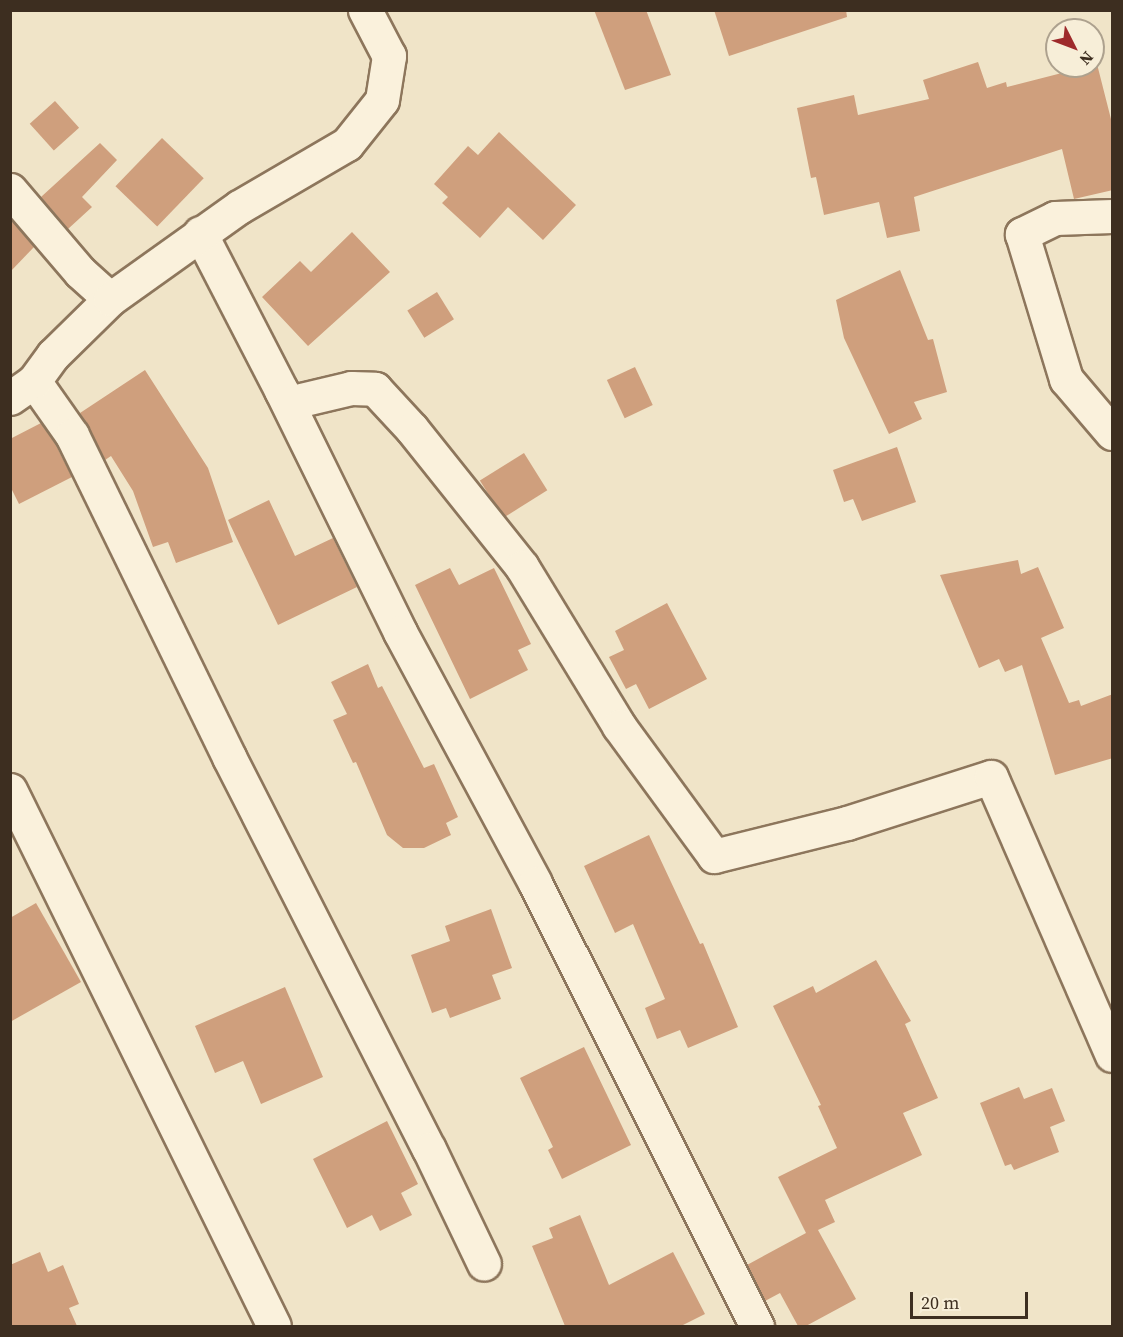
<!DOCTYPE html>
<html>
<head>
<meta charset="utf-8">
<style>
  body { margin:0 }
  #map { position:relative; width:1123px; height:1337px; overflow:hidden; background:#f0e4c8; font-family:"Source Serif 4",serif }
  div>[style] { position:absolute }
  .building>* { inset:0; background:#cf9f7d; transform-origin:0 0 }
  .roads { filter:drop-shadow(2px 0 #8d765c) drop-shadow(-2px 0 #8d765c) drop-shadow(0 2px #8d765c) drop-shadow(0 -2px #8d765c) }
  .minor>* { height:33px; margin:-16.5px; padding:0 16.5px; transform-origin:16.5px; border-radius:16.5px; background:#faf1dc }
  span { translate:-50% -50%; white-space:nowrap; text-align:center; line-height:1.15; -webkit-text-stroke:4.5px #f7eed8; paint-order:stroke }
  .frame { position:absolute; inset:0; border:12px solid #3d2e20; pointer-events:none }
  .north { position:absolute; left:1045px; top:18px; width:60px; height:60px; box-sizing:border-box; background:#f7eed8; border:2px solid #ada18e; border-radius:50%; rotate:132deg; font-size:16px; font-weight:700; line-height:24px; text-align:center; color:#3d2e20 }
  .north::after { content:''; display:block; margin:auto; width:21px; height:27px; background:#9e2a2b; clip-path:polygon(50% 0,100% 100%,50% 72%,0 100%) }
  .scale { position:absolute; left:910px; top:1292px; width:118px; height:27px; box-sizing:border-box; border:3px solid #3d2e20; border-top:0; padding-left:8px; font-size:18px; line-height:21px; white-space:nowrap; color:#3d2e20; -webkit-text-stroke:4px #f7eed8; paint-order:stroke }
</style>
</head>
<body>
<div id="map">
  <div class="building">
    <div style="clip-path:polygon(594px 10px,646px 10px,671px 75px,625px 90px)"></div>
    <div style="clip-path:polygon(714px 10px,846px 10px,847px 17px,729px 56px)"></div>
    <div style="clip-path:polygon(978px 62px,987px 88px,1006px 82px,1007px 87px,1097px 64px,1113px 127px,1113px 190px,1074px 199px,1062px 149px,914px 197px,920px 231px,887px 238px,879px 202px,824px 215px,816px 177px,811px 178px,797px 108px,854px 95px,858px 115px,929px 99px,923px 80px)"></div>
    <div style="left:55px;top:101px;width:36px;height:34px;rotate:48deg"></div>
    <div style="clip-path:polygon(499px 132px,576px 205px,543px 240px,508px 207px,480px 238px,442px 203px,448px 197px,434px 184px,468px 146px,478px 155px)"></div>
    <div style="left:162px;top:138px;width:58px;height:67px;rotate:44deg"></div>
    <div style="clip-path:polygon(100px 143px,117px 160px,82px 197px,92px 207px,68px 229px,41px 197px)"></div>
    <div style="clip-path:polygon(13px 222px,34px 247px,10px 272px,10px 224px)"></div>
    <div style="clip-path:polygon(352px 232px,390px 272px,308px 346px,262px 297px,300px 261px,311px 272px)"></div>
    <div style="clip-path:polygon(900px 270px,928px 340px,933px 339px,947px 392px,914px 402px,922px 419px,889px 434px,844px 338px,836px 300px)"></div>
    <div style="left:437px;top:292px;width:32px;height:35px;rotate:58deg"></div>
    <div style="left:635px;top:367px;width:42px;height:31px;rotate:65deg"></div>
    <div style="clip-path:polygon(145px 370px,208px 468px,233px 542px,176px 563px,168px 542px,153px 547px,133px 491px,111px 456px,105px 460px,80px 413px)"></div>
    <div style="clip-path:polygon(41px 423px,56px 445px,72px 477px,19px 504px,10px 486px,10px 439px)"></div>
    <div style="clip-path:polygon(897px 447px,916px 502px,862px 521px,853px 499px,844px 502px,833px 470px)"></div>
    <div style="left:524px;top:453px;width:44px;height:52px;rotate:58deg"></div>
    <div style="clip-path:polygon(269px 500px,295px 556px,333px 538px,357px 587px,278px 625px,228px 520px)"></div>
    <div style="clip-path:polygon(1018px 560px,1021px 574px,1038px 567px,1064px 628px,1041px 638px,1069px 703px,1079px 700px,1081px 706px,1113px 694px,1113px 758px,1055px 775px,1022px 665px,1005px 672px,999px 659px,979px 668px,940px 575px)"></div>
    <div style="clip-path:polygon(450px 568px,459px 585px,494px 568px,531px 644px,518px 650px,528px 670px,470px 699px,415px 585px)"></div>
    <div style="clip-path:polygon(667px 603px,707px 679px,649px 709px,636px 684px,626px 689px,609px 657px,624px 650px,615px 631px)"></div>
    <div style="clip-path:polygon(368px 664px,378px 688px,382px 686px,424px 768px,434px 764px,458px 817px,446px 823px,451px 835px,424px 848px,403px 848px,387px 835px,356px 762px,353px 763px,333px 720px,347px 714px,331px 682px)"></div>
    <div style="clip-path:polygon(649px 835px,700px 944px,703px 943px,738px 1027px,688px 1048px,680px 1030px,657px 1039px,645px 1008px,665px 999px,633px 924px,615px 933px,584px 866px)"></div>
    <div style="clip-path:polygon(36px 903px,81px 982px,10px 1022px,10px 918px)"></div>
    <div style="clip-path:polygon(491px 909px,512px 968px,492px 975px,501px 999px,450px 1018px,446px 1008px,432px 1013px,411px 955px,450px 941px,445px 926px)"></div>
    <div style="clip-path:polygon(876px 960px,911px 1021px,905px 1024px,938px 1098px,903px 1113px,922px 1155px,825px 1200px,835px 1222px,818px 1230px,856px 1299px,806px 1326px,798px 1326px,780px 1293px,765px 1301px,747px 1265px,806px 1233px,778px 1177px,837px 1148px,818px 1106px,821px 1105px,773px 1006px,813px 986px,816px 993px)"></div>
    <div style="clip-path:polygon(285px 987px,323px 1077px,261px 1104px,243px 1061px,215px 1073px,195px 1026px)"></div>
    <div style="clip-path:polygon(584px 1047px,631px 1145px,562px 1179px,548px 1150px,553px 1147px,520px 1078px)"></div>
    <div style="clip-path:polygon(1019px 1087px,1024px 1099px,1052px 1088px,1065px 1121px,1050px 1127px,1059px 1152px,1014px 1170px,1011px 1164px,1005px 1166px,980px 1103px)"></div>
    <div style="clip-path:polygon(387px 1121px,418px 1184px,401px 1193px,412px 1215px,380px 1231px,372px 1215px,347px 1228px,313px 1159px)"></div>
    <div style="clip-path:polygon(580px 1215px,609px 1285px,673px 1252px,705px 1314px,681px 1326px,565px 1326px,532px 1246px,553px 1238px,549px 1228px)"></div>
    <div style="clip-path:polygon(40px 1252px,48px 1272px,63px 1265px,79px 1304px,69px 1308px,77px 1326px,10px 1326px,10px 1265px)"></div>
  </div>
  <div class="roads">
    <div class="minor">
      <div style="left:10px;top:190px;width:108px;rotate:49.5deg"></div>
      <div style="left:80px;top:272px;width:40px;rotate:42deg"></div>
      <div style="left:1112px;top:216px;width:57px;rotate:178deg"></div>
      <div style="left:1055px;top:218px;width:37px;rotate:154deg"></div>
      <div style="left:1022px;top:234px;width:152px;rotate:73.1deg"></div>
      <div style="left:1066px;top:379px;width:71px;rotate:49.6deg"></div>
      <div style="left:200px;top:233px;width:177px;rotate:62.7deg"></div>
      <div style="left:281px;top:390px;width:270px;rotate:63.8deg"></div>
      <div style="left:400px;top:632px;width:285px;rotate:61.7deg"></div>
      <div style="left:535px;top:883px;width:496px;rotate:63.4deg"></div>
      <div style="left:34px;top:381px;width:66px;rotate:54.9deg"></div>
      <div style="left:72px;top:435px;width:358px;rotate:64deg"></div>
      <div style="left:229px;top:757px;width:440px;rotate:63deg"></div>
      <div style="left:429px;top:1149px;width:127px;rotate:64.4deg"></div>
      <div style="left:10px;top:398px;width:29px;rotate:-35deg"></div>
      <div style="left:34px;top:381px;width:32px;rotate:-54deg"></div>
      <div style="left:53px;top:355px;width:80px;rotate:-44.5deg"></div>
      <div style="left:110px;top:299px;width:158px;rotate:-35.5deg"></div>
      <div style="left:239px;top:207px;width:125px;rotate:-30.3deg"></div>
      <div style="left:347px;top:144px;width:56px;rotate:-51.5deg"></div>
      <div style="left:382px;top:100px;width:45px;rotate:-81deg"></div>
      <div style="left:389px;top:56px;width:52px;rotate:-117.6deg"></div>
      <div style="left:288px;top:403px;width:65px;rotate:-13.4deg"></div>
      <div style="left:351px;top:388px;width:24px;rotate:2deg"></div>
      <div style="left:375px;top:389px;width:54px;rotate:47.2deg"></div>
      <div style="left:412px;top:429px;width:176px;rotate:51.4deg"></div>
      <div style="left:522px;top:567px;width:186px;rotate:58.6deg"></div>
      <div style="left:619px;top:726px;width:161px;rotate:53.8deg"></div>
      <div style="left:714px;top:856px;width:137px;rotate:-13.9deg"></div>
      <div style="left:847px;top:823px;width:151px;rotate:-17.7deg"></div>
      <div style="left:991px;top:777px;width:303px;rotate:66.5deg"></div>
      <div style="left:10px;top:790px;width:597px;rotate:63.78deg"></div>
    </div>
  </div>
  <div class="frame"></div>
  <div class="north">N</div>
  <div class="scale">20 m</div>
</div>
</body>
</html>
